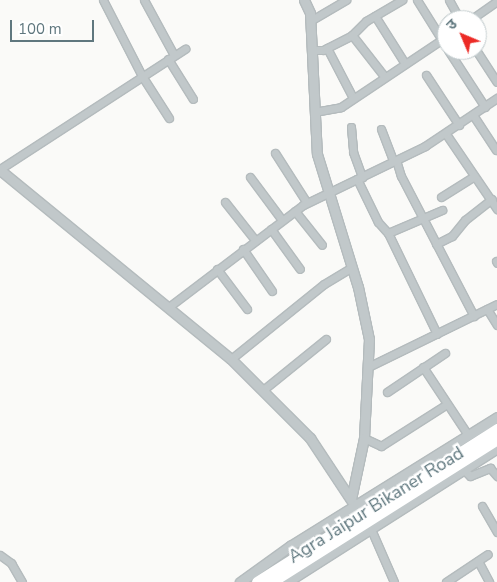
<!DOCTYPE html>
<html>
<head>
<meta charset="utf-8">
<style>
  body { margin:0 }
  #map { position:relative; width:497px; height:582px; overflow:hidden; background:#fafaf8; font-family:"Nunito Sans","Noto Sans Devanagari",sans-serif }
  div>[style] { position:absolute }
  .roads { filter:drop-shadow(1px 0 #b4bbbd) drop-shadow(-1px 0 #b4bbbd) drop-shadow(0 1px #b4bbbd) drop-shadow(0 -1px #b4bbbd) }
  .minor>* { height:7px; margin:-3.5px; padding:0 3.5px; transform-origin:3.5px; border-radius:3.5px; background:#c1c8ca }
  .tertiary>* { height:9px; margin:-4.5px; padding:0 4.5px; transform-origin:4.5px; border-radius:4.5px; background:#c1c8ca }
  .trunk>* { height:11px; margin:-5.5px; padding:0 5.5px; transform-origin:5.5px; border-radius:5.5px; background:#fff }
  span { translate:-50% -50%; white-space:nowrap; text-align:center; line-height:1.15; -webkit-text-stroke:5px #fff; paint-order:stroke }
  .street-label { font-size:18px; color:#5f777e }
  .north { position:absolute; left:437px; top:10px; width:50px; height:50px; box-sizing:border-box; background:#fff; border:1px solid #bfc9cb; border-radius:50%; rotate:315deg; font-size:14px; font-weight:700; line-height:20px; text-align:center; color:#5f777e }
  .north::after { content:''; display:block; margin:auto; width:18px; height:22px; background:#ec2b26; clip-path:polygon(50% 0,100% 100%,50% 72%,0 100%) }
  .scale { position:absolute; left:10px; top:20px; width:84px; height:22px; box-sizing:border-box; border:2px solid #5f777e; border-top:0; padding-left:6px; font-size:15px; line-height:18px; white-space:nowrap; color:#5f777e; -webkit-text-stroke:4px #fff; paint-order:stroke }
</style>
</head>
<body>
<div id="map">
  <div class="roads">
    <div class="minor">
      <div style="left:103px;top:0;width:85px;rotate:62.8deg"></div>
      <div style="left:142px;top:76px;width:50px;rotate:57.3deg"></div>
      <div style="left:144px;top:0;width:63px;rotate:61.4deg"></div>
      <div style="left:417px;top:0;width:47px;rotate:58deg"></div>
      <div style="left:449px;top:0;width:23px;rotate:61deg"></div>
      <div style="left:375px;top:16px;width:54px;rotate:57.8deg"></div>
      <div style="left:470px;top:20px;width:33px;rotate:-35deg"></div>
      <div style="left:310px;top:21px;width:42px;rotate:-30.3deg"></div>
      <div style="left:327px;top:48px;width:56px;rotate:62.5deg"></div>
      <div style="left:311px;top:50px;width:12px"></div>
      <div style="left:323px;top:50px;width:33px;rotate:-27deg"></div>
      <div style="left:448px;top:50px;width:68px;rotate:57deg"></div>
      <div style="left:476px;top:50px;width:38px;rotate:57deg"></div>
      <div style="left:168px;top:59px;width:47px;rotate:58deg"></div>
      <div style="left:426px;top:75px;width:60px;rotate:56.6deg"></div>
      <div style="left:384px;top:76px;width:52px;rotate:-128deg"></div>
      <div style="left:352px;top:35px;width:20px;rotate:-45deg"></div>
      <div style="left:366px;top:21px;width:42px;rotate:-30.3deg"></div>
      <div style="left:314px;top:112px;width:27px;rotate:-10deg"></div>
      <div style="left:341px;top:107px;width:128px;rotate:-33.8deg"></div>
      <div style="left:473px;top:115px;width:42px;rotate:56.7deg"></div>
      <div style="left:351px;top:127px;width:25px;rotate:85deg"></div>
      <div style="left:353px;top:152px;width:27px;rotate:70deg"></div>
      <div style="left:381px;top:129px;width:34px;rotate:69deg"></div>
      <div style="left:446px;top:134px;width:91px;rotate:55.8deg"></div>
      <div style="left:275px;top:153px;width:59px;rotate:57.4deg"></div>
      <div style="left:396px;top:160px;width:17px;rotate:73deg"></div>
      <div style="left:401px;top:176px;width:158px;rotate:62.5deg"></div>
      <div style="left:0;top:169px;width:221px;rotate:-33deg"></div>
      <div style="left:250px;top:177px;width:54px;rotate:53.3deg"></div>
      <div style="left:357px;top:179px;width:48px;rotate:64deg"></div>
      <div style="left:378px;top:222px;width:15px;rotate:48deg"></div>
      <div style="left:388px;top:233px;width:59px;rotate:-23.1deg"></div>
      <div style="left:441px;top:197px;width:39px;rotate:-32deg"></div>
      <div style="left:225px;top:202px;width:48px;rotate:51.7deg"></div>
      <div style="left:295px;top:211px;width:43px;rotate:51.5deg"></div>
      <div style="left:271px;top:229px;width:49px;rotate:54.1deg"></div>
      <div style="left:388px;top:233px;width:112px;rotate:64.1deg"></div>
      <div style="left:436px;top:244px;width:18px;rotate:-27deg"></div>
      <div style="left:452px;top:236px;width:21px;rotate:-51deg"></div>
      <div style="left:465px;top:220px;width:34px;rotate:-38deg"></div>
      <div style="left:243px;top:249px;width:51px;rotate:55.4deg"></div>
      <div style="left:496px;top:261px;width:2px;rotate:63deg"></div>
      <div style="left:217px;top:269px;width:50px;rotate:53.1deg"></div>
      <div style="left:170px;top:306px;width:167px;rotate:-37.2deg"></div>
      <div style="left:303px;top:205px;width:136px;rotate:-25.8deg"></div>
      <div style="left:425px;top:146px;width:87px;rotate:-33.7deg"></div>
      <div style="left:487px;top:309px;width:19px;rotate:58deg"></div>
      <div style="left:231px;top:359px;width:119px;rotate:-38.9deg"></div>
      <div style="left:324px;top:284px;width:31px;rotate:-31deg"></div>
      <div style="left:370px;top:366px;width:141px;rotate:-26deg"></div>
      <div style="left:423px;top:367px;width:82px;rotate:56.5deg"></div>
      <div style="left:263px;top:390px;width:81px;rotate:-39deg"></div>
      <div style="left:387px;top:392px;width:70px;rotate:-33.9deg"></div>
      <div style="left:364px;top:438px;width:19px;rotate:25deg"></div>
      <div style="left:381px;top:446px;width:78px;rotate:-32.5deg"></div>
      <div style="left:463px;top:469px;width:10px;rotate:45deg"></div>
      <div style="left:470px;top:476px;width:22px;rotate:-22deg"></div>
      <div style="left:490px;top:468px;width:11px;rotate:49deg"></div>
      <div style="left:482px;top:506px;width:30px;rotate:60deg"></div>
      <div style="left:370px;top:527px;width:60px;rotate:66.4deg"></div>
      <div style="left:0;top:555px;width:14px;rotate:36deg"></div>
      <div style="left:11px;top:563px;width:22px;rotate:60deg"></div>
      <div style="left:478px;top:561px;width:24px;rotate:62deg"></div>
      <div style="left:446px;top:582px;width:50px;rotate:-33.7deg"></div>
    </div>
    <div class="tertiary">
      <div style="left:304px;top:0;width:14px;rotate:65deg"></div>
      <div style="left:310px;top:13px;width:141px;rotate:87.2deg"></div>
      <div style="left:317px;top:154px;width:139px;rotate:72.9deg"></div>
      <div style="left:358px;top:287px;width:53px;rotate:78.1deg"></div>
      <div style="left:369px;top:339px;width:99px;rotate:92.9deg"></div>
      <div style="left:364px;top:438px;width:62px;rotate:102deg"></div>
      <div style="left:0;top:170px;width:298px;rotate:39.3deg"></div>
      <div style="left:231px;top:359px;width:112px;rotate:45deg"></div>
      <div style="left:310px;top:438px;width:100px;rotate:56.5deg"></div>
      <div style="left:240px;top:582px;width:62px;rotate:-35.8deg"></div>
      <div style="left:290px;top:546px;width:244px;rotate:-31.9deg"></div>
      <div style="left:287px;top:582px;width:249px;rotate:-32.5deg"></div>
    </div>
    <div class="trunk">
      <div style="left:257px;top:582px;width:285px;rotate:-32.5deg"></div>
      <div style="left:271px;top:582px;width:267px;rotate:-32.3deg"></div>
    </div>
  </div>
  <div class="street-label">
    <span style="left:376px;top:505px;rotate:-32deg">Agra Jaipur Bikaner Road</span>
  </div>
  <div class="north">उ</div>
  <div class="scale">100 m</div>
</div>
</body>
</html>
